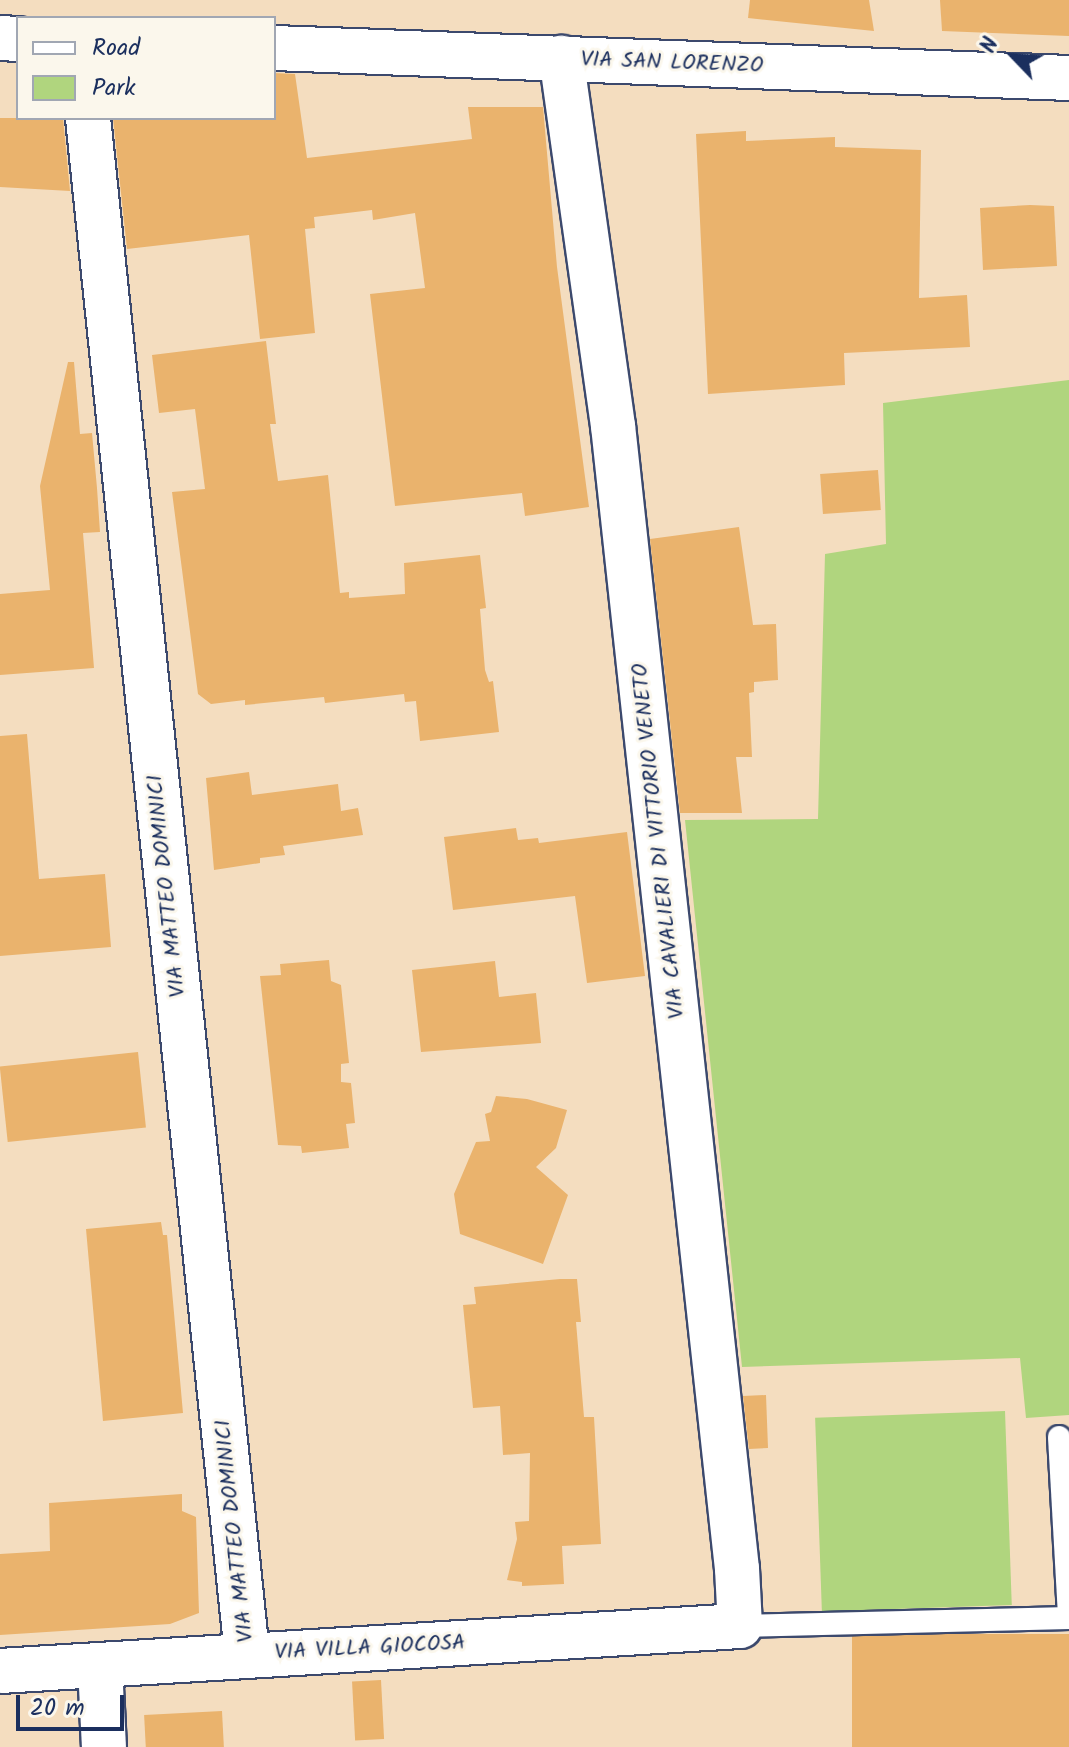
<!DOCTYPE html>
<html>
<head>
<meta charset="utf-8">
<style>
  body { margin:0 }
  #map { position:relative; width:1069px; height:1747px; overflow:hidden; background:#f4ddbf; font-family:Kalam,sans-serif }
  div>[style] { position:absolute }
  .green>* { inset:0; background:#b0d57e; transform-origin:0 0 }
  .building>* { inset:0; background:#eab36d; transform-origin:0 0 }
  .roads { filter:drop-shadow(2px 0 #3c496d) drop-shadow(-2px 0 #3c496d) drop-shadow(0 2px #3c496d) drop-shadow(0 -2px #3c496d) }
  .service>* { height:22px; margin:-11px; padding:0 11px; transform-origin:11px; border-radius:11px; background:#fff }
  .minor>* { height:44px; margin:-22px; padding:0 22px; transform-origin:22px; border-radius:22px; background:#fff }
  span { translate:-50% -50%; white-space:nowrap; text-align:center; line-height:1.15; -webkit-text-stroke:6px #fbf7ec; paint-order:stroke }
  .street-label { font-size:22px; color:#1b2f5e }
  .legend { position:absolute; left:16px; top:16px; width:260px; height:104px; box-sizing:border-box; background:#fbf7ec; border:2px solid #a1a7b3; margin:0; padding:10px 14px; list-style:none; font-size:24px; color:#1b2f5e }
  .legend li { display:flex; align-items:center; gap:16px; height:40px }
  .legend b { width:40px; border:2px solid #a1a7b3 }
  .north { position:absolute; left:973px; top:16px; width:80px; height:80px; -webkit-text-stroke:6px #fbf7ec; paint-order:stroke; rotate:295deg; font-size:22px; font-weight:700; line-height:32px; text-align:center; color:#1b2f5e }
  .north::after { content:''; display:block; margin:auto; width:28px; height:36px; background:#1b2f5e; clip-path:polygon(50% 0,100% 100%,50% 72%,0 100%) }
  .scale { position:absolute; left:16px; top:1695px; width:108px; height:36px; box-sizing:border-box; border:4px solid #1b2f5e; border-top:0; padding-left:10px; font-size:24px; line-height:28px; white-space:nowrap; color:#1b2f5e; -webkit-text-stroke:6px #fbf7ec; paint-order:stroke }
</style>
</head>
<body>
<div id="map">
  <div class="green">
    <div style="clip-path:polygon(1069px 380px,1069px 1415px,1026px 1418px,1020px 1358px,742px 1367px,685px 820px,818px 819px,825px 554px,886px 544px,883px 403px)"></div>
    <div style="left:1005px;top:1411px;width:194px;height:190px;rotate:88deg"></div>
  </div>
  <div class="building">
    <div style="clip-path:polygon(750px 0,869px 0,874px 31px,748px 18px)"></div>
    <div style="clip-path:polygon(940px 0,1069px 0,1069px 36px,942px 31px)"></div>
    <div style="clip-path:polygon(274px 73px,295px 74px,307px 158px,472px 139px,468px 107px,543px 107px,557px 267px,589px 507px,525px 516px,522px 493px,395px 506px,370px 294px,425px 288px,415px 213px,373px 220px,372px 210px,314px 217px,315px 228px,305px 229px,315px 333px,260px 339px,249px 235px,127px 249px,113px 118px,274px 118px)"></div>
    <div style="clip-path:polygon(0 118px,63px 118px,70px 191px,0 187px)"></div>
    <div style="clip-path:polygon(746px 131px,746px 141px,835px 137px,835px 147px,921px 150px,919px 298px,967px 295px,970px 347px,844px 353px,845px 385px,708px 394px,696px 134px)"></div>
    <div style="clip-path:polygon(1030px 205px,1054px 206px,1057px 266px,983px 270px,980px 208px)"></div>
    <div style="clip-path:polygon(266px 341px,276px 424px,270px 424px,278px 481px,328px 475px,340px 593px,349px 592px,349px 598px,405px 594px,404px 563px,480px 555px,486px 608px,480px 609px,485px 670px,489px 682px,493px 681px,499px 732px,420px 741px,416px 701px,405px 702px,404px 694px,325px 703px,324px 697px,245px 705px,245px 700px,211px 704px,198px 694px,172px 492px,205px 489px,195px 409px,159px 413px,152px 355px)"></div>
    <div style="clip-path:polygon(68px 362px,74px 362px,80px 434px,92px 433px,97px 488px,100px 532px,83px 533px,94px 668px,0 675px,0 594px,50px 590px,40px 486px)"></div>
    <div style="left:878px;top:470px;width:40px;height:58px;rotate:86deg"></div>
    <div style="clip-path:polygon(739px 527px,753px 625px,776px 624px,778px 680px,754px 682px,754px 692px,749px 693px,752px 757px,736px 757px,742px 813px,680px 813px,650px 539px)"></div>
    <div style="clip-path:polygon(27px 734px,39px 879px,105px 874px,111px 947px,0 956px,0 736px)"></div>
    <div style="clip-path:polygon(249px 772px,252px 795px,338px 784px,341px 811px,358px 808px,363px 835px,283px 846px,285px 855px,260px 858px,260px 863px,214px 870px,206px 778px)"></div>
    <div style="clip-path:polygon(516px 828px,518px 840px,538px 838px,539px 843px,627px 832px,645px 976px,587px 983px,575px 896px,453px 910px,444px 837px)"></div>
    <div style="clip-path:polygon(329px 960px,331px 981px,341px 985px,349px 1063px,341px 1064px,341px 1082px,351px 1083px,355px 1123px,346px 1124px,349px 1148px,302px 1153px,301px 1146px,278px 1145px,260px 976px,281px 975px,280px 964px)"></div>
    <div style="clip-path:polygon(495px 961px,499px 997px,536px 993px,541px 1043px,421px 1052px,412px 970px)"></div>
    <div style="left:138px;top:1052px;width:76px;height:139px;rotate:84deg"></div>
    <div style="clip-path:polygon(496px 1096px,527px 1099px,567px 1110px,556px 1148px,536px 1167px,568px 1195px,543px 1264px,460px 1234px,454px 1194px,476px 1142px,490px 1141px,485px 1114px,491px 1112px)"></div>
    <div style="clip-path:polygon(161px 1222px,163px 1235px,167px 1235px,183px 1413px,103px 1421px,86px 1229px)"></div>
    <div style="clip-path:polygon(560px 1279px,577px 1279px,581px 1322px,576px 1322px,584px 1417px,594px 1417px,601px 1544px,562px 1546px,564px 1584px,522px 1586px,522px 1582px,507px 1580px,517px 1539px,515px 1522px,529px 1521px,530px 1453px,503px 1455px,500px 1406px,473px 1408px,463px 1305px,476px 1304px,474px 1287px)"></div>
    <div style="clip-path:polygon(766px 1395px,768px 1448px,749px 1449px,743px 1396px)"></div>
    <div style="clip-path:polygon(182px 1494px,182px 1511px,196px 1517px,199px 1613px,170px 1624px,0 1635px,0 1554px,50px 1551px,49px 1503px)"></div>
    <div style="left:1069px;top:1634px;width:113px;height:217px;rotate:90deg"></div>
    <div style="left:381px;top:1680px;width:59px;height:29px;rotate:87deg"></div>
    <div style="left:222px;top:1711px;width:36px;height:78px;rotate:87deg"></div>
  </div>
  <div class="roads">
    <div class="service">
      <div style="left:1059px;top:1437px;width:179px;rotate:86.8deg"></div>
      <div style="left:740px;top:1626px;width:329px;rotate:-1.4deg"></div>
    </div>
    <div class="minor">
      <div style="left:0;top:38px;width:18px;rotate:3deg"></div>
      <div style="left:274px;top:48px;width:796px;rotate:2.16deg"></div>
      <div style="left:88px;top:118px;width:1545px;rotate:84.09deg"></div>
      <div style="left:100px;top:1666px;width:81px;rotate:87.2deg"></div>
      <div style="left:0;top:1671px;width:741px;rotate:-3.48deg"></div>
      <div style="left:740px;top:1626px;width:57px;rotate:-93deg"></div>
      <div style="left:737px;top:1569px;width:1150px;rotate:-96.19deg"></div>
      <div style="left:613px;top:426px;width:372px;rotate:-98deg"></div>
    </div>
  </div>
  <div class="street-label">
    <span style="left:672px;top:63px;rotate:2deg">VIA SAN LORENZO</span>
    <span style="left:659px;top:841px;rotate:-96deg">VIA CAVALIERI DI VITTORIO VENETO</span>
    <span style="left:167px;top:886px;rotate:-96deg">VIA MATTEO DOMINICI</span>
    <span style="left:235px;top:1531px;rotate:-96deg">VIA MATTEO DOMINICI</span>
    <span style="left:370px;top:1648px;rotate:-3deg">VIA VILLA GIOCOSA</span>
  </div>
  <ul class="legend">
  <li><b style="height:10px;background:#fff"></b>Road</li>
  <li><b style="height:22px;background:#b0d57e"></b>Park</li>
  </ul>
  <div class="north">N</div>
  <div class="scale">20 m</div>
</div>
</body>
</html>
